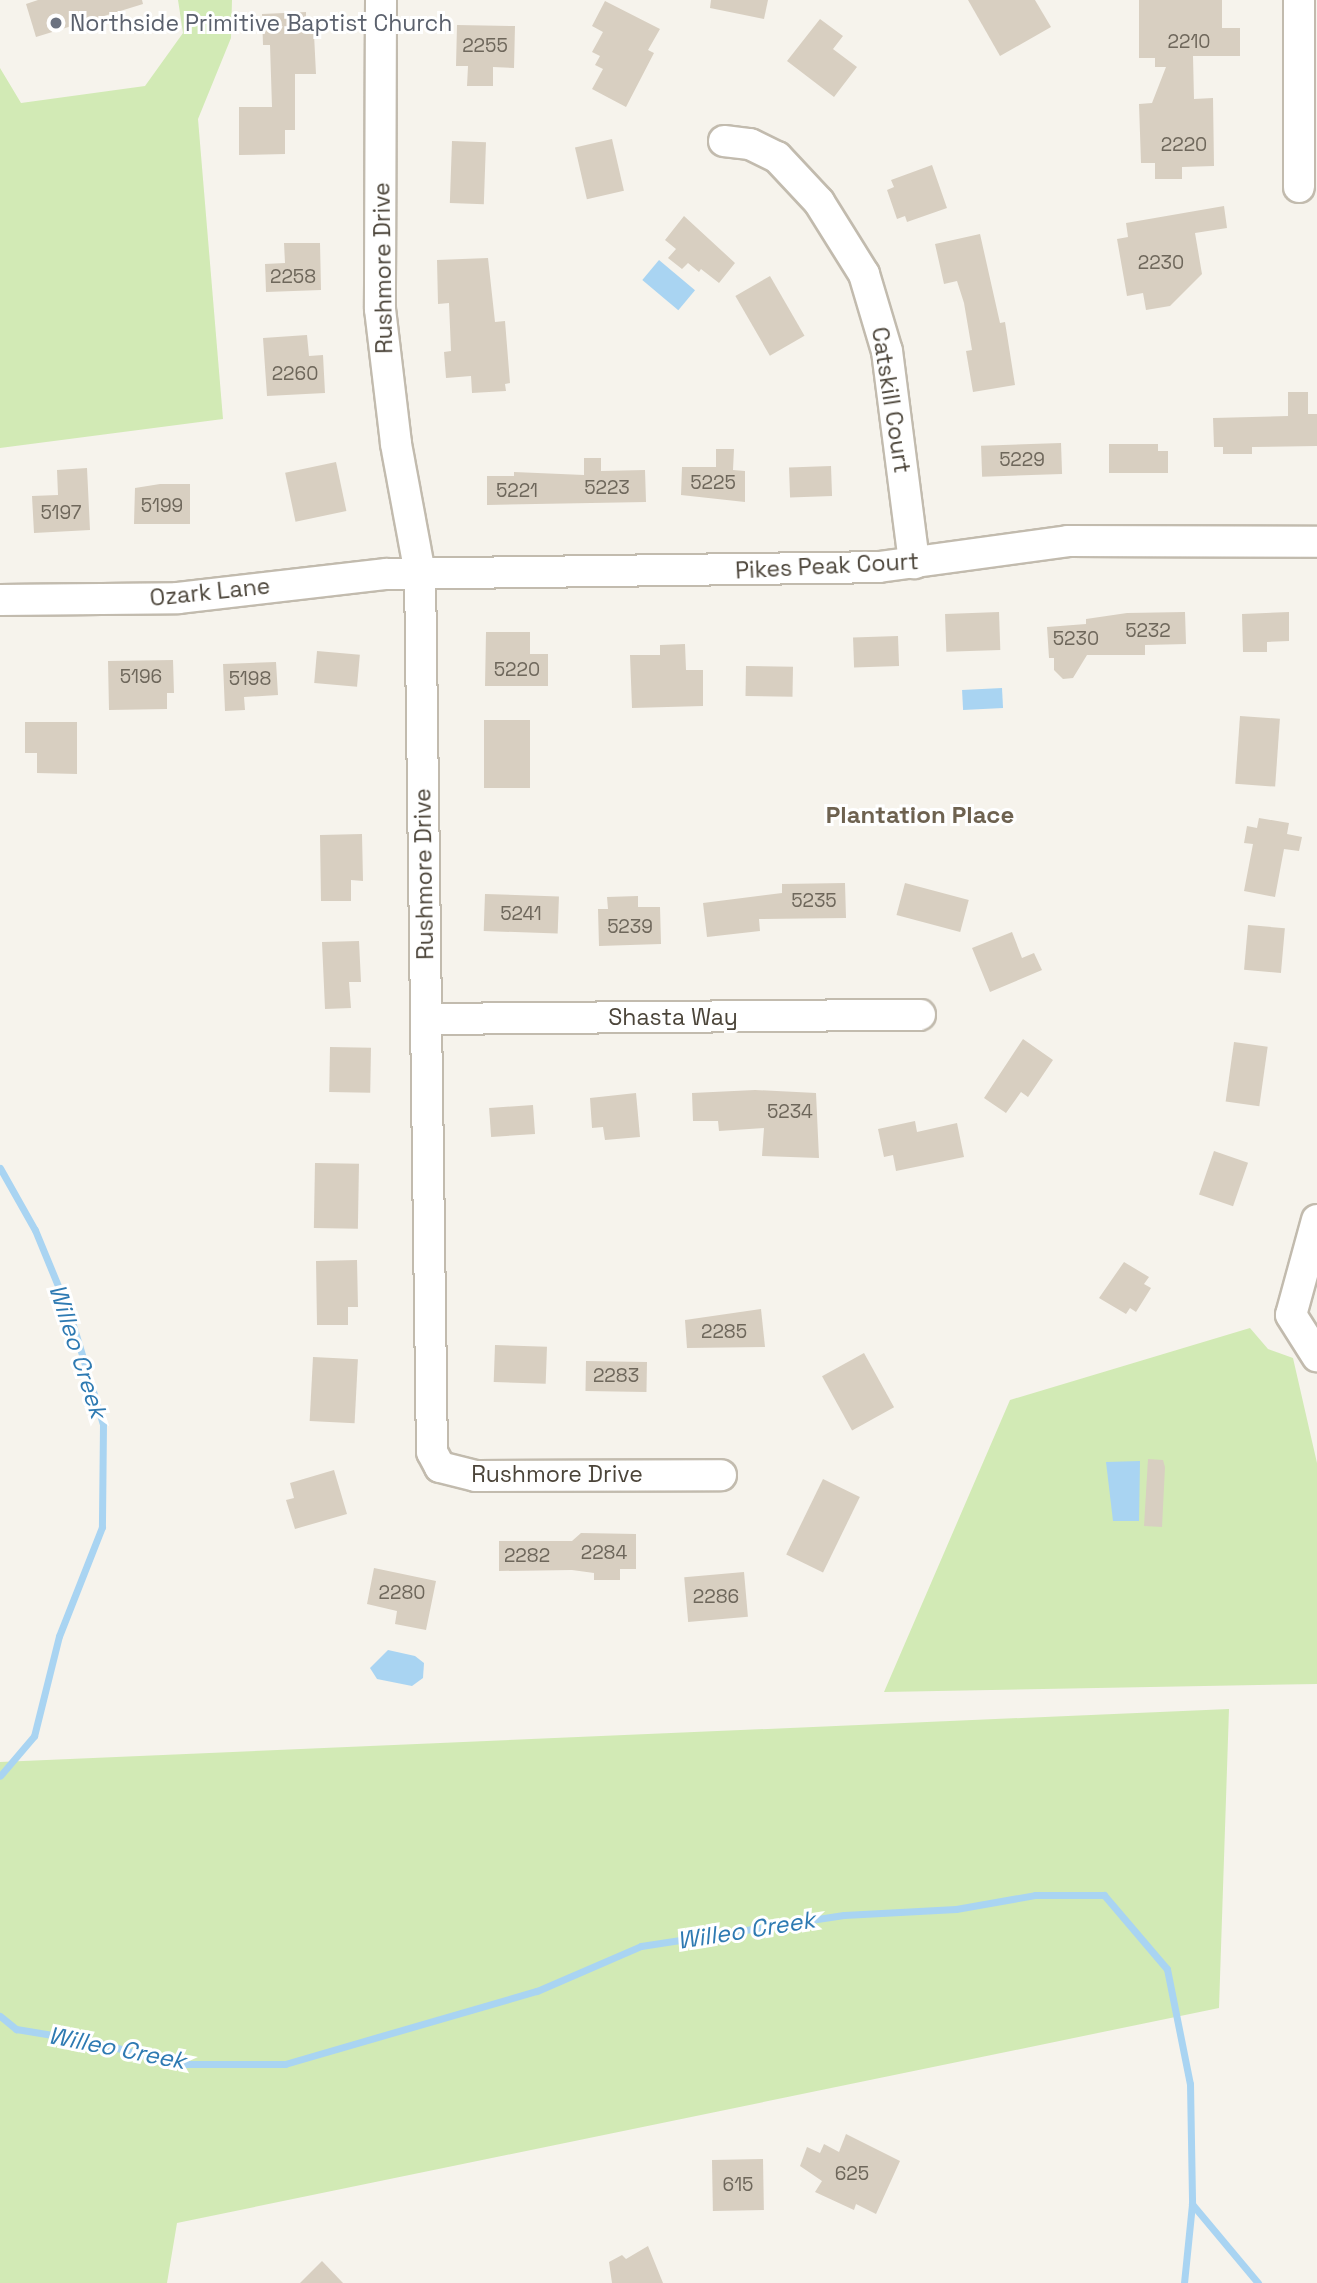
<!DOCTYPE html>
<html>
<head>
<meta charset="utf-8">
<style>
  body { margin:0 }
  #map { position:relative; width:1317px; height:2283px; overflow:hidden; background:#f6f3ec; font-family:"Space Grotesk",sans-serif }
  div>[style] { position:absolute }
  .green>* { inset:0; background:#d2eab5 }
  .water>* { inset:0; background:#a9d4f2; transform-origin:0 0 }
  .stream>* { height:7px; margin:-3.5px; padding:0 3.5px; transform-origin:3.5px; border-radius:3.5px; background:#a9d4f2 }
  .building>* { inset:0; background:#d8cfc1; transform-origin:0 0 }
  .roads { filter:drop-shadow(2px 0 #c2bbae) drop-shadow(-2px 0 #c2bbae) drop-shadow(0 2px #c2bbae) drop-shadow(0 -2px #c2bbae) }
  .minor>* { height:30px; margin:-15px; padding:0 15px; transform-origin:15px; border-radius:15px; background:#fff }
  .dots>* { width:19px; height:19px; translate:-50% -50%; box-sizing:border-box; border:4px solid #fff; border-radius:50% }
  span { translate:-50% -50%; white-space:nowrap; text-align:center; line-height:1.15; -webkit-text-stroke:6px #fff; paint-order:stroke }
  .number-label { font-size:19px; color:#6e675b }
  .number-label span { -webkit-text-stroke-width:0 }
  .worship-label { font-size:23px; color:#5b616d }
  .left { translate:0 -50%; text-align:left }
  .street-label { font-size:23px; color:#4b4439 }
  .neighbourhood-label { font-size:24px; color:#6e6250; font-weight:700 }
  .water-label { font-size:24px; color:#2e7ab2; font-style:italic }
</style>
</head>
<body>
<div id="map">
  <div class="green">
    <div style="clip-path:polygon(178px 0,232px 0,231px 38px,198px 119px,223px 419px,0 448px,0 68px,21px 103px,145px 86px,183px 33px)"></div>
    <div style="clip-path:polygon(1250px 1328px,1268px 1349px,1293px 1358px,1317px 1463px,1317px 1684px,884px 1692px,1010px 1400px)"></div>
    <div style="clip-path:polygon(1229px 1709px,1219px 2008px,177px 2223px,167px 2283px,0 2283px,0 1762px)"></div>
  </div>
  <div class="water">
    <div style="left:659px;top:260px;width:47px;height:26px;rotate:40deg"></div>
    <div style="left:1002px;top:688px;width:20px;height:40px;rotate:87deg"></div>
    <div style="clip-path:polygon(1140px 1461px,1139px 1521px,1113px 1521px,1106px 1462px)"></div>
    <div style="clip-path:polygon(388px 1650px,415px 1656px,424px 1663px,423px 1678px,412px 1686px,377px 1679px,370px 1668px)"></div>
  </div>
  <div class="stream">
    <div style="left:0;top:1168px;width:71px;rotate:60.6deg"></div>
    <div style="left:35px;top:1230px;width:92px;rotate:67.6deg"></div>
    <div style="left:70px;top:1315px;width:114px;rotate:73.2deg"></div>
    <div style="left:103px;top:1424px;width:103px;rotate:90.6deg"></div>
    <div style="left:102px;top:1527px;width:117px;rotate:111.5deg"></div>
    <div style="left:59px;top:1636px;width:103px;rotate:104deg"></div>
    <div style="left:34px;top:1736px;width:52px;rotate:130.4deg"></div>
    <div style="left:0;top:2016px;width:21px;rotate:39deg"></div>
    <div style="left:16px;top:2029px;width:80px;rotate:9.3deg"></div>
    <div style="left:95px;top:2042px;width:85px;rotate:15deg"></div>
    <div style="left:177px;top:2064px;width:108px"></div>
    <div style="left:285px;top:2064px;width:262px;rotate:-16.2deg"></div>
    <div style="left:537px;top:1991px;width:113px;rotate:-23.4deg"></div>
    <div style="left:641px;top:1946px;width:205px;rotate:-8.7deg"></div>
    <div style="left:844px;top:1915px;width:112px;rotate:-3.1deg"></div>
    <div style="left:956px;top:1909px;width:80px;rotate:-10deg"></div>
    <div style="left:1035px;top:1895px;width:69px"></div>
    <div style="left:1104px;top:1895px;width:97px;rotate:49.6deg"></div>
    <div style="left:1167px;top:1969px;width:117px;rotate:78.7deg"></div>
    <div style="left:1190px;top:2084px;width:120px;rotate:89deg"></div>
    <div style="left:1192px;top:2204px;width:79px;rotate:95.8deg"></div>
    <div style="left:1192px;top:2204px;width:103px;rotate:50.1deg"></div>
  </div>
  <div class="building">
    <div style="clip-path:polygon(38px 0,142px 0,143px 4px,36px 37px,26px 4px)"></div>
    <div style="clip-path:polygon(711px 0,768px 0,764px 19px,710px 8px)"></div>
    <div style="clip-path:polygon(968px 0,1035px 0,1051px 27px,1000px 56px)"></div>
    <div style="clip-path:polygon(1139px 0,1222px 0,1222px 28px,1240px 28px,1240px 56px,1193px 56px,1194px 99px,1213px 98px,1214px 166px,1182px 167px,1182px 179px,1155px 179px,1155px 163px,1141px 163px,1139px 104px,1152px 103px,1166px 67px,1155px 67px,1155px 58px,1139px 58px)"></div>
    <div style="clip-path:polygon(605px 1px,660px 29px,648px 50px,654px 53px,626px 107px,592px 89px,603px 69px,595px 65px,600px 56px,592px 52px,603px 32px,592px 26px)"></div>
    <div style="clip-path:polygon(306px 12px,306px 34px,314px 34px,316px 74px,295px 74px,295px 130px,285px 130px,285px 154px,239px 155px,239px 107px,272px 107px,270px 45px,263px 45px,262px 14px)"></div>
    <div style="clip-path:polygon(820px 19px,843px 36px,833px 49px,857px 67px,834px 97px,787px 61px)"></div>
    <div style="clip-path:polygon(457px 25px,515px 26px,514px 68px,493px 67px,493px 86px,467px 86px,468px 66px,456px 66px)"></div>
    <div style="left:612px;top:139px;width:53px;height:38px;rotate:77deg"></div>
    <div style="left:452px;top:141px;width:34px;height:62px;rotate:2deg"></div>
    <div style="clip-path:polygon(932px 165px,947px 208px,907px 222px,905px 216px,897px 219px,887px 190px,894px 187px,891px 180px)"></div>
    <div style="clip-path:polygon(1224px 206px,1227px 228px,1195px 233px,1202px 274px,1170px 306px,1146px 310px,1143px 293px,1127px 296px,1117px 239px,1128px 237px,1126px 223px)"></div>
    <div style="clip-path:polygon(684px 216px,735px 263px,719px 283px,701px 269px,699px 272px,688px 263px,682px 269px,668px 258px,676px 249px,665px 240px)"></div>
    <div style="clip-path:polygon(980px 234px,1000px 323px,1005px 322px,1015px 385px,973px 392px,966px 351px,972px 350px,964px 303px,957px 281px,944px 284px,935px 244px)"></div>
    <div style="clip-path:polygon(284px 243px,320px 243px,321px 290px,266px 292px,265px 264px,285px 263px)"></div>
    <div style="clip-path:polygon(488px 258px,495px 322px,505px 321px,510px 383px,505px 384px,506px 391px,472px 393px,471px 376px,446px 378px,444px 352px,451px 351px,449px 303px,438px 304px,437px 260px)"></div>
    <div style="left:770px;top:276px;width:69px;height:40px;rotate:60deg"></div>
    <div style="clip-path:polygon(307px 335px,309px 356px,323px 355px,325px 393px,267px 396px,263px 338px)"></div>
    <div style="clip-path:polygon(1288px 392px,1308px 392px,1308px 414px,1317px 414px,1317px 446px,1252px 447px,1252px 454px,1223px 454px,1223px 447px,1214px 447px,1213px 418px,1288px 416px)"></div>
    <div style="left:1061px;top:443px;width:31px;height:80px;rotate:88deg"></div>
    <div style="clip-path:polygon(1109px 444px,1158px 444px,1158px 451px,1168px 451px,1168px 473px,1109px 473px)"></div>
    <div style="clip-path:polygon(716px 449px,734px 449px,733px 470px,745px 471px,745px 502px,681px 495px,682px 467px,716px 467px)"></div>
    <div style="clip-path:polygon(584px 458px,601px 458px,601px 471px,645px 470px,646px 502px,487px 505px,487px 476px,514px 476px,514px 472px,584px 475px)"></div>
    <div style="left:336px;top:462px;width:50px;height:52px;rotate:78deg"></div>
    <div style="left:831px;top:466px;width:30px;height:42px;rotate:88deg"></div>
    <div style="clip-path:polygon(87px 468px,90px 530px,34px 533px,32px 496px,58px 495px,57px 470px)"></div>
    <div style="clip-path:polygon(160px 484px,190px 484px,190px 524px,134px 524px,135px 488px)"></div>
    <div style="left:999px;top:612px;width:38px;height:54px;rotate:88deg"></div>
    <div style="clip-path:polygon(1185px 612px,1186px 644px,1145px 645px,1145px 655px,1087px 655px,1073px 678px,1063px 679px,1054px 670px,1054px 658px,1049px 658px,1047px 627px,1086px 624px,1086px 619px,1127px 613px)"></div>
    <div style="clip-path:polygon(1289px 612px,1289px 641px,1267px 642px,1267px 652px,1243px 652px,1242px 614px)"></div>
    <div style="clip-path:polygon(486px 632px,530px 632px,530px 654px,548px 654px,548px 686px,485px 686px)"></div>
    <div style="left:898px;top:636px;width:30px;height:45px;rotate:88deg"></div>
    <div style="clip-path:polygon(685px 644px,686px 670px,703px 670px,703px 706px,632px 708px,630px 655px,660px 655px,660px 645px)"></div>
    <div style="left:317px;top:651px;width:43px;height:32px;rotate:5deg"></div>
    <div style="clip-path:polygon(173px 660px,174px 693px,167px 693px,167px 709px,109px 710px,108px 661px)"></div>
    <div style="clip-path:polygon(276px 662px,278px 695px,244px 697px,245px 710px,225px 711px,223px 664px)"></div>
    <div style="left:746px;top:666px;width:47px;height:30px;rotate:1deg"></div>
    <div style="left:1240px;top:716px;width:40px;height:68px;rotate:4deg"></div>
    <div style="left:484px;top:720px;width:46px;height:68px"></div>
    <div style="clip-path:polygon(25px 722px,77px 722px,77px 774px,37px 773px,37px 753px,25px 753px)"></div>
    <div style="clip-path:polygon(1259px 818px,1289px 823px,1287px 834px,1302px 837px,1299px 851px,1284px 849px,1275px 897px,1244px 891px,1253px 844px,1244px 843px,1247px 826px,1257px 828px)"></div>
    <div style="clip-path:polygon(362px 834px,363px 881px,351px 880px,351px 901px,321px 901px,320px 835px)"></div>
    <div style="clip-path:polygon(845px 883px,846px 918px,759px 919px,760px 931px,707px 937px,703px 903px,782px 893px,782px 884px)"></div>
    <div style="left:905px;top:883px;width:66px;height:33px;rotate:15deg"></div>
    <div style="left:485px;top:894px;width:74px;height:37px;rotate:2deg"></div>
    <div style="clip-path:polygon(638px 896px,638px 907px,660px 907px,661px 944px,599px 946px,598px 909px,608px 909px,607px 897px)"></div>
    <div style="left:1248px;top:925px;width:37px;height:45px;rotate:5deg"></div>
    <div style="clip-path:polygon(1012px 932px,1022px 958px,1034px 953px,1042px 970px,990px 992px,972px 948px)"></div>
    <div style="clip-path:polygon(359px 941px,361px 982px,349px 982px,351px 1008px,325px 1009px,322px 942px)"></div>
    <div style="clip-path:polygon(1023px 1039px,1053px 1060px,1028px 1097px,1021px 1092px,1006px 1113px,984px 1098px)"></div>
    <div style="left:1234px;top:1042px;width:34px;height:60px;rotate:8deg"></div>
    <div style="left:330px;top:1047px;width:41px;height:45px;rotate:1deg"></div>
    <div style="clip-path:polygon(755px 1090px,816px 1093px,819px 1158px,762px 1156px,764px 1128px,719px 1131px,718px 1121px,693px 1121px,692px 1093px)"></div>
    <div style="clip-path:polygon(636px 1093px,640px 1137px,605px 1140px,603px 1127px,592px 1128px,590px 1098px)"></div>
    <div style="left:533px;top:1105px;width:29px;height:44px;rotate:86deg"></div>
    <div style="clip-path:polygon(915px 1121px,917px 1132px,957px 1123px,964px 1157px,896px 1171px,893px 1155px,884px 1157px,878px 1129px)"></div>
    <div style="left:1214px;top:1151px;width:36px;height:46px;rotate:19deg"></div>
    <div style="left:315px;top:1163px;width:44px;height:65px;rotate:1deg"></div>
    <div style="clip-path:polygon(357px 1260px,358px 1307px,348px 1307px,348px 1325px,317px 1325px,316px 1261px)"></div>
    <div style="clip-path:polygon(1124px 1262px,1149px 1277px,1144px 1284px,1151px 1288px,1136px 1312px,1130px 1308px,1126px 1314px,1099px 1298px)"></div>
    <div style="clip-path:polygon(761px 1309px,765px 1347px,687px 1348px,685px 1320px)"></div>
    <div style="left:495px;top:1345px;width:52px;height:37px;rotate:2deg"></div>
    <div style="left:864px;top:1353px;width:62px;height:48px;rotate:61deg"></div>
    <div style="left:313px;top:1357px;width:45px;height:64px;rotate:3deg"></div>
    <div style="left:586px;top:1361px;width:61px;height:30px;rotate:1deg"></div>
    <div style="clip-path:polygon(1148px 1459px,1163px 1460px,1165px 1467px,1162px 1527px,1144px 1526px)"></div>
    <div style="clip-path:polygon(334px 1470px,347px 1514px,295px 1529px,286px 1500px,294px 1498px,290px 1483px)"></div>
    <div style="left:823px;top:1479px;width:41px;height:84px;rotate:26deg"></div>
    <div style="clip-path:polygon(581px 1533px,636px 1534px,636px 1569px,620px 1569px,620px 1580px,594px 1580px,594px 1573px,572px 1570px,499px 1571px,499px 1541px,572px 1541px)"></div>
    <div style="clip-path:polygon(374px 1568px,436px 1581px,426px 1630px,395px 1624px,397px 1611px,367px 1604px)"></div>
    <div style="left:744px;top:1572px;width:45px;height:60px;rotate:85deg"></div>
    <div style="clip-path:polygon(846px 2134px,900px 2161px,876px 2214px,856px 2204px,854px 2210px,815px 2192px,822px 2181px,800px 2166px,807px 2147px,820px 2153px,824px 2144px,839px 2152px)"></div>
    <div style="left:763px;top:2159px;width:51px;height:51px;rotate:89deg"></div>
    <div style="clip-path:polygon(648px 2246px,663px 2283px,612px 2283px,609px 2262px,622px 2255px,626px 2259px)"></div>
    <div style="clip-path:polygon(322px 2261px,343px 2283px,300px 2283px)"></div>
  </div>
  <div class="roads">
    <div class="minor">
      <div style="left:381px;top:0;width:309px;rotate:90.2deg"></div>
      <div style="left:380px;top:309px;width:136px;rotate:83.2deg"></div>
      <div style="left:396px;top:444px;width:132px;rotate:79.5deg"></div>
      <div style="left:420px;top:574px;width:878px;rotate:89.22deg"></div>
      <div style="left:432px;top:1452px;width:17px;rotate:62deg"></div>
      <div style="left:440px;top:1467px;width:37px;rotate:14deg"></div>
      <div style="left:476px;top:1476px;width:245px;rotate:-0.2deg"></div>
      <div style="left:724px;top:141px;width:26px;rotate:7deg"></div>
      <div style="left:750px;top:144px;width:30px;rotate:26deg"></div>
      <div style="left:777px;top:157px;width:62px;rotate:47deg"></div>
      <div style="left:819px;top:202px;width:85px;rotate:58deg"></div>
      <div style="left:864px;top:274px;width:80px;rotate:73.4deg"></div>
      <div style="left:887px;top:351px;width:214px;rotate:82.7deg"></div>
      <div style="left:1299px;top:187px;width:187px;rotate:-90deg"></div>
      <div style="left:0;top:600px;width:178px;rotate:-0.6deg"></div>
      <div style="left:178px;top:598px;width:210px;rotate:-6.6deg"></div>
      <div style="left:387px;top:574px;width:492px;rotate:-0.8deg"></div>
      <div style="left:879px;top:567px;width:191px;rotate:-7.8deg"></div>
      <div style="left:1068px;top:541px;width:249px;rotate:0.2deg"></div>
      <div style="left:426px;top:1019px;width:494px;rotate:-0.5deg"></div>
      <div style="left:1317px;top:1220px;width:98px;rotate:105.3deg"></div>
      <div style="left:1291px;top:1315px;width:49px;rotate:57.6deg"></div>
    </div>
  </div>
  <div class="dots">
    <div style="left:56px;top:23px;background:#6b7280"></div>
  </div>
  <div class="number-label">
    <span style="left:1189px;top:42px">2210</span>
    <span style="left:485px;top:46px">2255</span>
    <span style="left:1184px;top:145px">2220</span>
    <span style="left:1161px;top:263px">2230</span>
    <span style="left:293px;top:277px">2258</span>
    <span style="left:295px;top:374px">2260</span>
    <span style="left:1022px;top:460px">5229</span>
    <span style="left:713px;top:483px">5225</span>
    <span style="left:607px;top:488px">5223</span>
    <span style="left:517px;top:491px">5221</span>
    <span style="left:162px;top:506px">5199</span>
    <span style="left:61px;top:513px">5197</span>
    <span style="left:1148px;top:631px">5232</span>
    <span style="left:1076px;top:639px">5230</span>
    <span style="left:517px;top:670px">5220</span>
    <span style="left:141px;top:677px">5196</span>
    <span style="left:250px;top:679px">5198</span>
    <span style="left:814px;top:901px">5235</span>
    <span style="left:521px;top:914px">5241</span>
    <span style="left:630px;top:927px">5239</span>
    <span style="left:790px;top:1112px">5234</span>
    <span style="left:724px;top:1332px">2285</span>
    <span style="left:616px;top:1376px">2283</span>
    <span style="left:604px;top:1553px">2284</span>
    <span style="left:527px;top:1556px">2282</span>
    <span style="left:402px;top:1593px">2280</span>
    <span style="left:716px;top:1597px">2286</span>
    <span style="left:852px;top:2174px">625</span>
    <span style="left:738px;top:2185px">615</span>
  </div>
  <div class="worship-label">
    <span class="left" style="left:70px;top:23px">Northside Primitive Baptist Church</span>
  </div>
  <div class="street-label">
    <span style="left:383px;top:268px;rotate:-91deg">Rushmore Drive</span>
    <span style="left:891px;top:400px;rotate:81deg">Catskill Court</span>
    <span style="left:827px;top:566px;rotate:-3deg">Pikes Peak Court</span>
    <span style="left:210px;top:592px;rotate:-6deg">Ozark Lane</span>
    <span style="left:424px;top:874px;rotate:-91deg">Rushmore Drive</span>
    <span style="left:673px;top:1017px">Shasta Way</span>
    <span style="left:557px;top:1474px">Rushmore Drive</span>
  </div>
  <div class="neighbourhood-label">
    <span style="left:920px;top:815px">Plantation Place</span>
  </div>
  <div class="water-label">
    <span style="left:78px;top:1351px;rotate:72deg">Willeo Creek</span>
    <span style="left:746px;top:1930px;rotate:-9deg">Willeo Creek</span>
    <span style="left:117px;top:2048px;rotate:11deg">Willeo Creek</span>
  </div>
</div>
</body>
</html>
